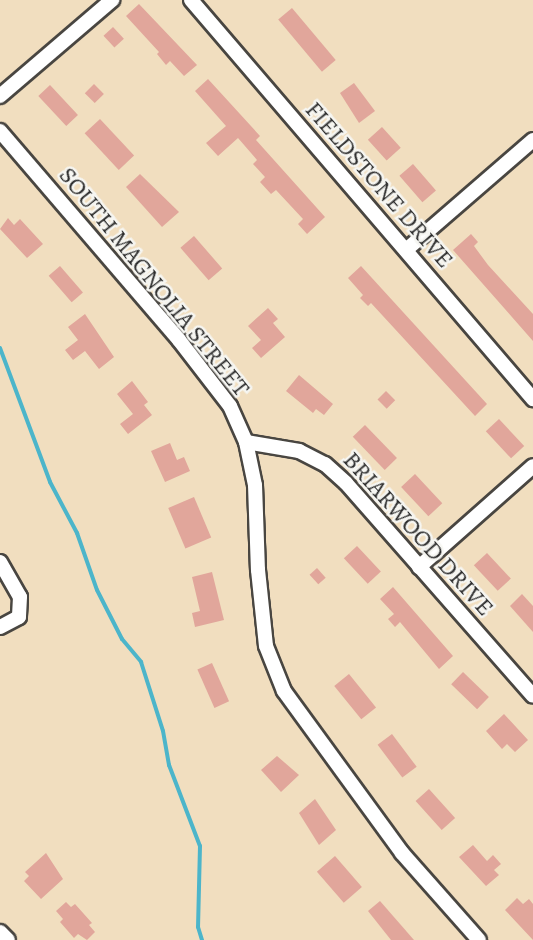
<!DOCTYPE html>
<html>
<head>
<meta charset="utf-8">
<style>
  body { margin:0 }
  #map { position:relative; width:533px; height:940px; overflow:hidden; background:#f1debf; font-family:Alegreya,serif }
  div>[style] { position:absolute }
  .stream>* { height:4px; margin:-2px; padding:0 2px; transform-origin:2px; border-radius:2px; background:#4cb5ca }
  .building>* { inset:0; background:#e1a69b; transform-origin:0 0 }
  .roads { filter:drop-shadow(2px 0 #494641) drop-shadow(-2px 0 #494641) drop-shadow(0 2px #494641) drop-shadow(0 -2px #494641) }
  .minor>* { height:14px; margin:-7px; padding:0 7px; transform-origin:7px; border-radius:7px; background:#fff }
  span { translate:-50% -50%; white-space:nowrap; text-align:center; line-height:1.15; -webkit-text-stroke:5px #f6f6f2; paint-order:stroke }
  .street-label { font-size:24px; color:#2b2b2b }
</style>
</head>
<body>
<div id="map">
  <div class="stream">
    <div style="left:0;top:348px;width:143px;rotate:69.5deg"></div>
    <div style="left:50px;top:482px;width:58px;rotate:62.1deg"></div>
    <div style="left:77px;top:533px;width:60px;rotate:70.7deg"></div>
    <div style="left:97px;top:590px;width:55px;rotate:63deg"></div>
    <div style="left:122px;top:639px;width:30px;rotate:50deg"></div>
    <div style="left:141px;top:662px;width:72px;rotate:72.3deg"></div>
    <div style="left:163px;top:731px;width:35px;rotate:80deg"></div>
    <div style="left:169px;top:765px;width:87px;rotate:69.1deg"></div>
    <div style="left:200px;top:846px;width:81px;rotate:91.4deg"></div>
    <div style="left:198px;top:927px;width:14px;rotate:73deg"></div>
  </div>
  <div class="building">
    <div style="clip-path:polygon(139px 4px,197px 65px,184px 76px,170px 61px,166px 65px,157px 54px,159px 52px,126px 16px)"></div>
    <div style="left:292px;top:8px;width:68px;height:18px;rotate:50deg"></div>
    <div style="left:113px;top:27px;width:16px;height:13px;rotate:47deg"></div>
    <div style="clip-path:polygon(208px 79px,260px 136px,256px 140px,325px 217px,307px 234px,298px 224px,303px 219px,276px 190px,271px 194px,260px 182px,265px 177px,253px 164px,257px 160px,238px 138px,218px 156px,206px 143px,226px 126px,195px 91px)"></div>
    <div style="clip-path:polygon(354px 83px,375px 111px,359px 123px,340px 93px)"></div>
    <div style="left:94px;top:84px;width:14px;height:13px;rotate:45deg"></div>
    <div style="left:50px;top:85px;width:41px;height:16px;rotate:47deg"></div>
    <div style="left:100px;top:119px;width:50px;height:21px;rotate:47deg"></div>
    <div style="left:382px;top:127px;width:28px;height:19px;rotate:48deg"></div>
    <div style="left:413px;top:164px;width:35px;height:18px;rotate:49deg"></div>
    <div style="clip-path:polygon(140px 174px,179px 212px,162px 227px,126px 187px)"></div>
    <div style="clip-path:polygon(8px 218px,14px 225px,20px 219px,43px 244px,27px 258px,0 229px)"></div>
    <div style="clip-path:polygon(471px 234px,478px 242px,474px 246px,488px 265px,533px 314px,533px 341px,453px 250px)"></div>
    <div style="left:194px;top:236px;width:43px;height:18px;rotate:49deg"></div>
    <div style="left:60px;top:266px;width:35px;height:15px;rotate:49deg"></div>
    <div style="clip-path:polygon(361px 266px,487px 404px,475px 416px,371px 303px,368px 306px,360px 298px,363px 295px,348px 278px)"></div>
    <div style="clip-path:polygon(268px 308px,278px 319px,273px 323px,285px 337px,261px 358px,252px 348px,261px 340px,248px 326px)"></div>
    <div style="clip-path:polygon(85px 314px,114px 357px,99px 369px,85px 351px,73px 360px,65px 350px,78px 340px,68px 327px)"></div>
    <div style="clip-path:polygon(299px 375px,333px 404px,324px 415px,316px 409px,313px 413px,286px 391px)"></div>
    <div style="clip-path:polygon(132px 381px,148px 402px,144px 405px,152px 415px,128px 434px,120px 424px,133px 414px,117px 394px)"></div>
    <div style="left:386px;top:391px;width:13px;height:12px;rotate:45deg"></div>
    <div style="left:499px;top:419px;width:37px;height:18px;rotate:47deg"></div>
    <div style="left:365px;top:425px;width:46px;height:17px;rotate:46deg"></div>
    <div style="clip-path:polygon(170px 443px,177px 460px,184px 457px,190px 471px,165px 482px,151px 451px)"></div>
    <div style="left:415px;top:474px;width:40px;height:19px;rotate:47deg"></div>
    <div style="left:194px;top:497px;width:44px;height:28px;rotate:67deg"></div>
    <div style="left:357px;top:546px;width:35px;height:18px;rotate:47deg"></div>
    <div style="left:487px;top:553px;width:35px;height:18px;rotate:47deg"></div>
    <div style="left:317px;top:568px;width:13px;height:10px;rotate:48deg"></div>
    <div style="clip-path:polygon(212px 572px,224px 620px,195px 627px,192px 613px,200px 611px,192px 577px)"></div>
    <div style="clip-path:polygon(393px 587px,453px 656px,439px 669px,400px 622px,395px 627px,388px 619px,394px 614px,380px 599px)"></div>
    <div style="clip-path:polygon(522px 594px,533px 606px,533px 632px,510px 606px)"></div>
    <div style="left:212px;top:663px;width:42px;height:16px;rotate:66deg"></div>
    <div style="left:463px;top:672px;width:36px;height:17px;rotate:44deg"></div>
    <div style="left:349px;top:674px;width:43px;height:19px;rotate:51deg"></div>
    <div style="clip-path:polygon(504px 714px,528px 740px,515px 752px,507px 744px,502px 749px,486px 731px)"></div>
    <div style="left:392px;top:734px;width:41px;height:18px;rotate:53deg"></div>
    <div style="clip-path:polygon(277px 756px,299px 775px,281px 792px,261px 770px)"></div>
    <div style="left:429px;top:789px;width:39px;height:18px;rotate:48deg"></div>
    <div style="clip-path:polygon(315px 799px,336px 830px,319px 845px,299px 813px)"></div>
    <div style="clip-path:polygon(473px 845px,487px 861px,493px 855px,501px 864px,494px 870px,499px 875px,486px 886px,459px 857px)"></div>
    <div style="clip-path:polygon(46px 853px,63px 879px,41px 899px,24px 881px,29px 876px,25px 872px)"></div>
    <div style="left:335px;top:856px;width:41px;height:24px;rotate:49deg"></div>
    <div style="clip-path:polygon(517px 898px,523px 904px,529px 899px,533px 904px,533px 940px,505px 910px)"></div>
    <div style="clip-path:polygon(380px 901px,414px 940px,391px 940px,368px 911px)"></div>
    <div style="clip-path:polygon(66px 902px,71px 907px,75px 904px,92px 923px,89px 925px,95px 932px,87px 940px,78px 934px,74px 938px,60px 922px,63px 919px,56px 911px)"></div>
  </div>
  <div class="roads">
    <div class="minor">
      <div style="left:191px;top:0;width:526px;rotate:49.4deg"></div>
      <div style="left:0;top:96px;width:148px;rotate:-40.6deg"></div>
      <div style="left:0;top:131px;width:275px;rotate:49.4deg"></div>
      <div style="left:179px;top:340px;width:83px;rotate:52.3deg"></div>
      <div style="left:230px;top:406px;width:39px;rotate:66deg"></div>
      <div style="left:246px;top:442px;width:44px;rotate:78.2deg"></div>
      <div style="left:255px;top:485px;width:85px;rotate:88deg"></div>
      <div style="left:258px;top:570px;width:76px;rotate:84deg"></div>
      <div style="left:266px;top:646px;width:48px;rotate:68.2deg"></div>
      <div style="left:284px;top:691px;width:200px;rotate:53.9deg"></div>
      <div style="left:402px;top:853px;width:116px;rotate:48.5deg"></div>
      <div style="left:406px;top:250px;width:168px;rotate:-40.9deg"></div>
      <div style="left:246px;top:442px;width:54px;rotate:9.6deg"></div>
      <div style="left:299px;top:451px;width:29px;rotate:27deg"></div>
      <div style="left:325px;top:464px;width:28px;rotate:42deg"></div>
      <div style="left:346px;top:483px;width:283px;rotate:48.7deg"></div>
      <div style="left:0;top:562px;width:40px;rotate:60.3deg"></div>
      <div style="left:20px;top:597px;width:20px;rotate:93deg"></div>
      <div style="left:19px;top:617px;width:21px;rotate:152deg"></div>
      <div style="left:419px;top:567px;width:152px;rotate:-41.5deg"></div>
      <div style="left:0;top:932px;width:11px;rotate:45deg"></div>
    </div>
  </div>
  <div class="street-label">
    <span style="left:379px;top:185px;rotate:49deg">FIELDSTONE DRIVE</span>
    <span style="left:154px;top:282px;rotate:51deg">SOUTH MAGNOLIA STREET</span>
    <span style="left:418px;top:534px;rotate:48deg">BRIARWOOD DRIVE</span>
  </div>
</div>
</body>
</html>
